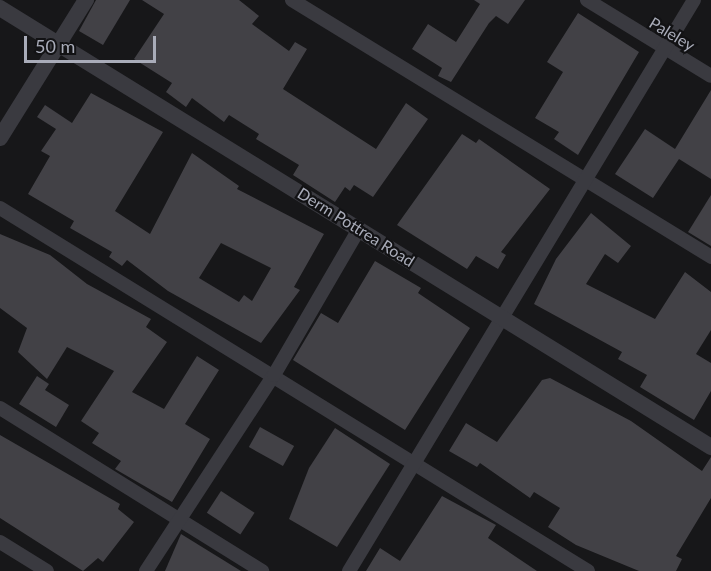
<!DOCTYPE html>
<html>
<head>
<meta charset="utf-8">
<style>
  body { margin:0 }
  #map { position:relative; width:711px; height:571px; overflow:hidden; background:#171719; font-family:Lato,sans-serif }
  div>[style] { position:absolute }
  .building>* { inset:0; background:#424146; transform-origin:0 0 }
  .minor>* { height:14px; margin:-7px; padding:0 7px; transform-origin:7px; border-radius:7px; background:#3a3a40 }
  .tertiary>* { height:16px; margin:-8px; padding:0 8px; transform-origin:8px; border-radius:8px; background:#3a3a40 }
  span { translate:-50% -50%; white-space:nowrap; text-align:center; line-height:1.15; -webkit-text-stroke:4.5px #121214; paint-order:stroke }
  .street-label { font-size:16px; color:#a9acb9 }
  .scale { position:absolute; left:24px; top:36px; width:132px; height:27px; box-sizing:border-box; border:3px solid #a9acb9; border-top:0; padding-left:8px; font-size:18px; line-height:21px; white-space:nowrap; color:#a9acb9; -webkit-text-stroke:4px #121214; paint-order:stroke }
</style>
</head>
<body>
<div id="map">
  <div class="building">
    <div style="clip-path:polygon(96px 0,130px 0,103px 45px,79px 31px)"></div>
    <div style="clip-path:polygon(142px 0,239px 0,259px 16px,252px 24px,289px 51px,295px 42px,307px 49px,283px 89px,376px 149px,406px 103px,428px 119px,373px 197px,354px 185px,350px 191px,345px 187px,335px 202px,293px 175px,299px 165px,256px 139px,259px 134px,229px 115px,224px 122px,192px 98px,186px 107px,166px 92px,172px 83px,134px 59px,164px 14px)"></div>
    <div style="clip-path:polygon(474px 0,525px 0,508px 24px,496px 16px,489px 23px,451px 82px,438px 76px,442px 68px,412px 49px,428px 24px,456px 42px,480px 4px)"></div>
    <div style="clip-path:polygon(578px 13px,639px 52px,578px 155px,554px 139px,559px 132px,535px 118px,563px 72px,547px 62px)"></div>
    <div style="clip-path:polygon(711px 90px,711px 179px,679px 159px,653px 198px,615px 174px,645px 129px,675px 149px)"></div>
    <div style="clip-path:polygon(evenodd,91px 93px,163px 132px,115px 211px,150px 234px,192px 153px,239px 186px,237px 189px,324px 234px,294px 287px,300px 290px,261px 343px,168px 291px,127px 260px,122px 266px,109px 257px,112px 252px,70px 228px,74px 221px,28px 194px,50px 156px,41px 151px,56px 129px,37px 117px,45px 105px,72px 123px,91px 93px,221px 243px,271px 268px,252px 301px,244px 295px,239px 302px,199px 278px,221px 243px)"></div>
    <div style="clip-path:polygon(462px 134px,476px 143px,479px 139px,550px 189px,501px 252px,506px 255px,498px 269px,476px 256px,467px 269px,397px 225px)"></div>
    <div style="clip-path:polygon(711px 195px,711px 246px,688px 232px)"></div>
    <div style="clip-path:polygon(591px 213px,631px 246px,618px 263px,605px 254px,586px 284px,655px 319px,685px 272px,711px 292px,711px 330px,696px 354px,711px 363px,711px 391px,694px 420px,640px 387px,647px 375px,618px 359px,622px 352px,534px 304px,556px 259px)"></div>
    <div style="clip-path:polygon(0 234px,50px 255px,87px 284px,151px 319px,146px 327px,167px 342px,132px 392px,164px 409px,197px 356px,219px 370px,185px 424px,210px 439px,172px 502px,115px 469px,121px 461px,92px 443px,99px 433px,81px 421px,114px 371px,67px 347px,47px 379px,18px 352px,27px 328px,0 308px)"></div>
    <div style="clip-path:polygon(375px 261px,421px 288px,418px 293px,470px 328px,405px 430px,293px 360px,321px 313px,338px 323px)"></div>
    <div style="clip-path:polygon(37px 376px,49px 384px,45px 390px,69px 405px,56px 427px,19px 404px)"></div>
    <div style="clip-path:polygon(550px 378px,631px 421px,702px 471px,711px 457px,711px 498px,676px 556px,682px 559px,676px 571px,639px 571px,576px 545px,548px 527px,560px 508px,534px 492px,530px 498px,480px 463px,477px 467px,449px 451px,466px 423px,497px 442px,542px 380px)"></div>
    <div style="left:260px;top:427px;width:39px;height:23px;rotate:29deg"></div>
    <div style="clip-path:polygon(335px 428px,390px 464px,337px 547px,289px 519px,309px 468px)"></div>
    <div style="clip-path:polygon(0 435px,120px 504px,118px 509px,134px 522px,103px 562px,98px 558px,83px 571px,0 518px)"></div>
    <div style="left:221px;top:491px;width:40px;height:26px;rotate:33deg"></div>
    <div style="clip-path:polygon(442px 496px,496px 525px,488px 538px,537px 571px,366px 571px,380px 548px,400px 561px)"></div>
    <div style="clip-path:polygon(181px 534px,241px 571px,165px 571px)"></div>
  </div>
  <div class="minor">
    <div style="left:292px;top:0;width:492px;rotate:31.5deg"></div>
    <div style="left:587px;top:0;width:145px;rotate:31.5deg"></div>
    <div style="left:0;top:208px;width:691px;rotate:31.69deg"></div>
    <div style="left:0;top:408px;width:309px;rotate:31.9deg"></div>
    <div style="left:0;top:542px;width:55px;rotate:31.7deg"></div>
    <div style="left:146px;top:571px;width:234px;rotate:-56.9deg"></div>
    <div style="left:274px;top:375px;width:169px;rotate:-59.8deg"></div>
    <div style="left:349px;top:571px;width:667px;rotate:-58.86deg"></div>
  </div>
  <div class="tertiary">
    <div style="left:0;top:8px;width:836px;rotate:31.69deg"></div>
    <div style="left:0;top:138px;width:163px;rotate:-58.1deg"></div>
  </div>
  <div class="street-label">
    <span style="left:672px;top:34px;rotate:31deg">Paleley</span>
    <span style="left:356px;top:227px;rotate:32deg">Derm Pottrea Road</span>
  </div>
  <div class="scale">50 m</div>
</div>
</body>
</html>
